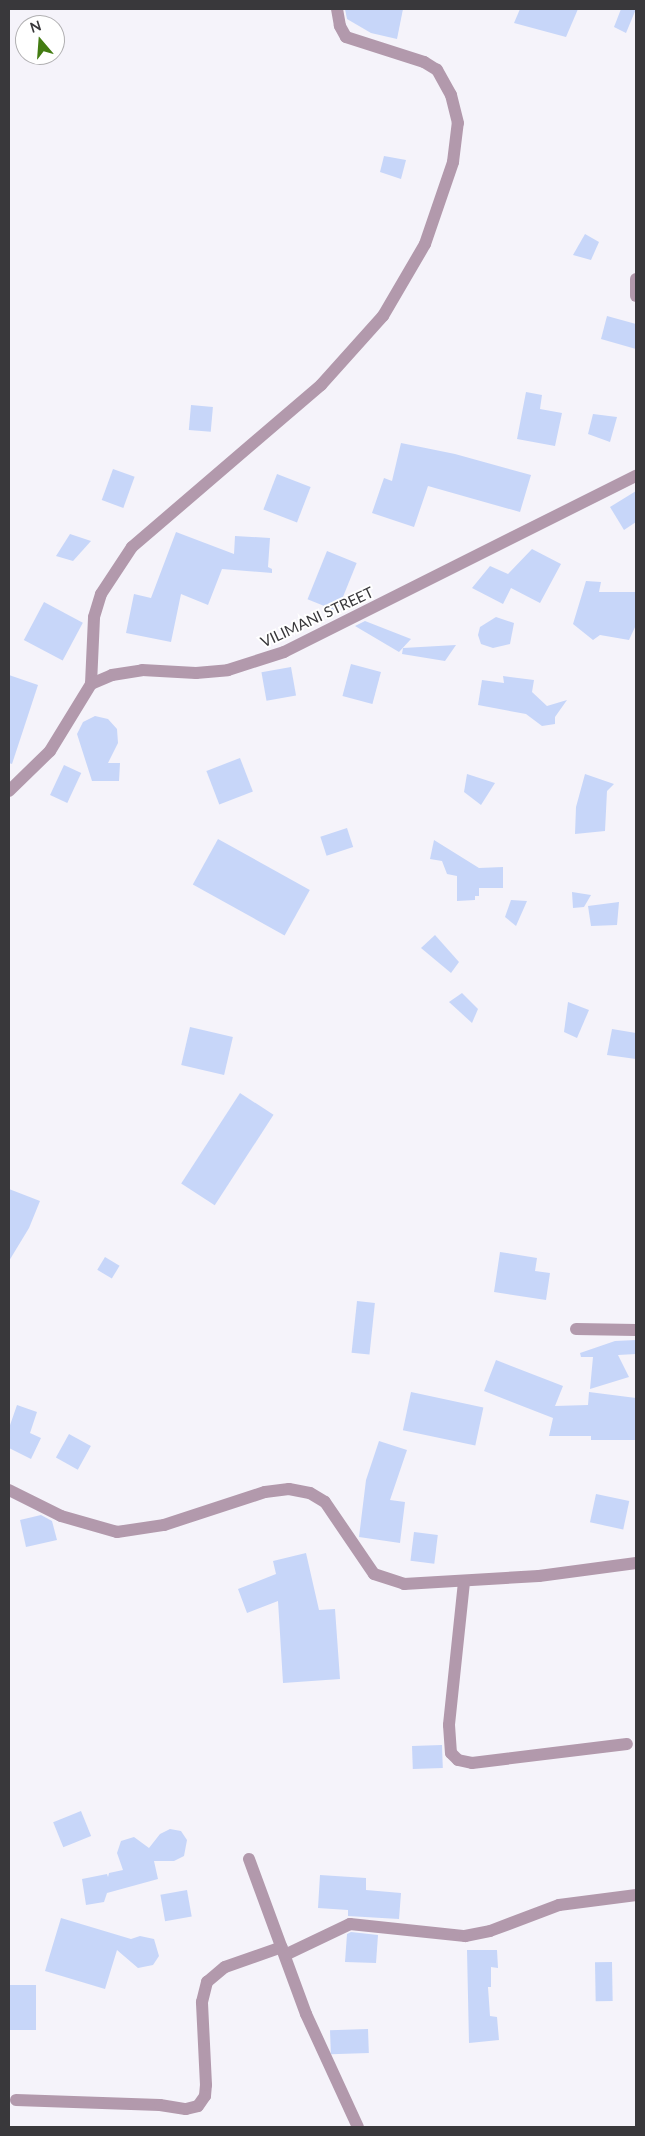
<!DOCTYPE html>
<html>
<head>
<meta charset="utf-8">
<style>
  body { margin:0 }
  #map { position:relative; width:645px; height:2136px; overflow:hidden; background:#f5f3fa; font-family:Lato,sans-serif }
  div>[style] { position:absolute }
  .building>* { inset:0; background:#c7d6f9; transform-origin:0 0 }
  .minor>* { height:12px; margin:-6px; padding:0 6px; transform-origin:6px; border-radius:6px; background:#b299ac }
  span { translate:-50% -50%; white-space:nowrap; text-align:center; line-height:1.15; -webkit-text-stroke:4px #fff; paint-order:stroke }
  .street-label { font-size:15px; color:#39383b }
  .frame { position:absolute; inset:0; border:10px solid #39383b; pointer-events:none }
  .north { position:absolute; left:15px; top:15px; width:50px; height:50px; box-sizing:border-box; background:#fff; border:1px solid #b0afb1; border-radius:50%; rotate:342deg; font-size:14px; font-weight:700; line-height:20px; text-align:center; color:#39383b }
  .north::after { content:''; display:block; margin:auto; width:18px; height:22px; background:#437c12; clip-path:polygon(50% 0,100% 100%,50% 72%,0 100%) }
</style>
</head>
<body>
<div id="map">
  <div class="building">
    <div style="clip-path:polygon(345px 9px,403px 9px,397px 39px,371px 33px,347px 19px)"></div>
    <div style="clip-path:polygon(520px 9px,578px 9px,566px 37px,514px 23px)"></div>
    <div style="clip-path:polygon(621px 9px,636px 9px,626px 33px,614px 27px)"></div>
    <div style="clip-path:polygon(384px 156px,406px 160px,401px 179px,380px 172px)"></div>
    <div style="clip-path:polygon(585px 234px,599px 242px,591px 260px,573px 255px)"></div>
    <div style="clip-path:polygon(607px 316px,636px 324px,636px 349px,601px 339px)"></div>
    <div style="clip-path:polygon(526px 392px,542px 395px,540px 409px,562px 413px,555px 446px,517px 439px)"></div>
    <div style="left:191px;top:405px;width:22px;height:25px;rotate:5deg"></div>
    <div style="clip-path:polygon(593px 414px,617px 417px,610px 442px,588px 434px)"></div>
    <div style="clip-path:polygon(401px 443px,455px 454px,531px 475px,520px 512px,428px 486px,414px 527px,372px 513px,384px 478px,392px 481px)"></div>
    <div style="left:113px;top:469px;width:23px;height:33px;rotate:20deg"></div>
    <div style="left:277px;top:474px;width:36px;height:38px;rotate:21deg"></div>
    <div style="clip-path:polygon(636px 491px,636px 522px,624px 530px,610px 507px)"></div>
    <div style="clip-path:polygon(176px 532px,234px 554px,235px 536px,270px 538px,268px 567px,272px 569px,272px 573px,222px 569px,208px 605px,181px 594px,171px 642px,126px 633px,134px 594px,151px 598px)"></div>
    <div style="clip-path:polygon(70px 534px,91px 541px,73px 561px,56px 556px)"></div>
    <div style="clip-path:polygon(532px 549px,561px 564px,540px 603px,511px 588px,503px 604px,472px 588px,490px 566px,508px 574px)"></div>
    <div style="left:327px;top:551px;width:32px;height:52px;rotate:22deg"></div>
    <div style="clip-path:polygon(586px 581px,601px 582px,599px 592px,636px 592px,636px 625px,629px 640px,600px 635px,593px 640px,573px 624px)"></div>
    <div style="left:44px;top:602px;width:44px;height:43px;rotate:28deg"></div>
    <div style="clip-path:polygon(496px 617px,514px 623px,510px 644px,493px 648px,481px 644px,478px 635px,480px 627px)"></div>
    <div style="clip-path:polygon(365px 621px,411px 639px,399px 652px,355px 626px)"></div>
    <div style="clip-path:polygon(456px 645px,445px 661px,402px 654px,403px 648px)"></div>
    <div style="left:351px;top:664px;width:31px;height:33px;rotate:15deg"></div>
    <div style="left:291px;top:667px;width:29px;height:30px;rotate:80deg"></div>
    <div style="clip-path:polygon(9px 675px,38px 685px,12px 764px,9px 763px)"></div>
    <div style="clip-path:polygon(503px 676px,534px 680px,532px 692px,547px 706px,567px 700px,555px 717px,555px 724px,542px 726px,526px 714px,478px 705px,482px 680px,504px 683px)"></div>
    <div style="clip-path:polygon(95px 716px,108px 719px,117px 729px,118px 743px,108px 763px,120px 763px,119px 781px,92px 781px,77px 734px,83px 722px)"></div>
    <div style="left:240px;top:758px;width:36px;height:36px;rotate:69deg"></div>
    <div style="left:64px;top:765px;width:19px;height:33px;rotate:25deg"></div>
    <div style="clip-path:polygon(467px 774px,495px 783px,481px 805px,464px 792px)"></div>
    <div style="clip-path:polygon(585px 774px,614px 784px,607px 791px,605px 831px,575px 834px,576px 807px)"></div>
    <div style="left:347px;top:828px;width:20px;height:28px;rotate:72deg"></div>
    <div style="left:218px;top:839px;width:105px;height:52px;rotate:29deg"></div>
    <div style="clip-path:polygon(434px 840px,479px 868px,503px 867px,503px 888px,479px 888px,479px 896px,475px 896px,475px 900px,457px 901px,457px 876px,447px 874px,442px 861px,430px 859px)"></div>
    <div style="clip-path:polygon(572px 892px,591px 895px,584px 907px,573px 908px)"></div>
    <div style="clip-path:polygon(511px 900px,527px 901px,516px 926px,505px 917px)"></div>
    <div style="clip-path:polygon(619px 902px,617px 925px,591px 926px,588px 906px)"></div>
    <div style="clip-path:polygon(435px 935px,459px 962px,451px 973px,421px 948px)"></div>
    <div style="clip-path:polygon(462px 993px,478px 1009px,472px 1023px,449px 1002px)"></div>
    <div style="clip-path:polygon(568px 1002px,589px 1010px,577px 1038px,564px 1032px)"></div>
    <div style="left:190px;top:1027px;width:44px;height:39px;rotate:13deg"></div>
    <div style="clip-path:polygon(612px 1029px,636px 1033px,636px 1059px,607px 1055px)"></div>
    <div style="left:240px;top:1093px;width:40px;height:108px;rotate:33deg"></div>
    <div style="clip-path:polygon(9px 1189px,40px 1201px,29px 1228px,9px 1261px)"></div>
    <div style="clip-path:polygon(500px 1252px,537px 1258px,535px 1271px,550px 1273px,546px 1300px,494px 1292px)"></div>
    <div style="left:105px;top:1257px;width:17px;height:15px;rotate:31deg"></div>
    <div style="left:357px;top:1301px;width:18px;height:52px;rotate:6deg"></div>
    <div style="clip-path:polygon(636px 1340px,636px 1354px,618px 1355px,629px 1377px,590px 1389px,593px 1357px,581px 1357px,580px 1353px,615px 1341px)"></div>
    <div style="clip-path:polygon(496px 1360px,563px 1386px,555px 1406px,588px 1405px,589px 1392px,636px 1398px,636px 1440px,591px 1440px,591px 1436px,549px 1436px,553px 1418px,484px 1391px)"></div>
    <div style="left:411px;top:1392px;width:74px;height:39px;rotate:12deg"></div>
    <div style="clip-path:polygon(17px 1405px,37px 1412px,30px 1433px,41px 1438px,31px 1459px,9px 1448px,9px 1428px)"></div>
    <div style="left:69px;top:1434px;width:25px;height:27px;rotate:29deg"></div>
    <div style="clip-path:polygon(379px 1441px,407px 1450px,390px 1500px,405px 1502px,400px 1543px,359px 1537px,366px 1480px)"></div>
    <div style="left:596px;top:1494px;width:34px;height:29px;rotate:12deg"></div>
    <div style="clip-path:polygon(41px 1515px,52px 1521px,57px 1540px,26px 1547px,20px 1520px)"></div>
    <div style="left:414px;top:1532px;width:24px;height:29px;rotate:7deg"></div>
    <div style="clip-path:polygon(306px 1553px,319px 1610px,335px 1609px,340px 1679px,283px 1683px,278px 1601px,247px 1613px,238px 1589px,276px 1574px,273px 1561px)"></div>
    <div style="left:442px;top:1745px;width:23px;height:30px;rotate:88deg"></div>
    <div style="left:81px;top:1811px;width:27px;height:30px;rotate:68deg"></div>
    <div style="clip-path:polygon(170px 1829px,181px 1831px,187px 1840px,184px 1856px,174px 1861px,154px 1861px,158px 1879px,107px 1893px,104px 1902px,86px 1905px,82px 1879px,107px 1874px,108px 1877px,109px 1873px,123px 1870px,117px 1853px,121px 1841px,134px 1837px,149px 1848px,160px 1834px)"></div>
    <div style="clip-path:polygon(320px 1875px,366px 1878px,366px 1890px,401px 1893px,399px 1919px,348px 1916px,348px 1910px,318px 1908px)"></div>
    <div style="left:187px;top:1890px;width:27px;height:27px;rotate:80deg"></div>
    <div style="clip-path:polygon(61px 1918px,131px 1939px,140px 1936px,154px 1939px,159px 1956px,153px 1965px,138px 1968px,117px 1950px,105px 1989px,45px 1971px)"></div>
    <div style="clip-path:polygon(351px 1932px,378px 1935px,376px 1963px,345px 1962px,347px 1934px)"></div>
    <div style="clip-path:polygon(467px 1950px,497px 1950px,498px 1968px,491px 1967px,491px 1987px,488px 1987px,490px 2016px,497px 2017px,499px 2040px,469px 2043px)"></div>
    <div style="left:612px;top:1962px;width:39px;height:17px;rotate:89deg"></div>
    <div style="left:9px;top:1985px;width:27px;height:45px"></div>
    <div style="left:368px;top:2029px;width:24px;height:38px;rotate:88deg"></div>
  </div>
  <div class="minor">
    <div style="left:636px;top:279px;width:17px;rotate:90deg"></div>
    <div style="left:91px;top:684px;width:67px;rotate:-87.4deg"></div>
    <div style="left:94px;top:617px;width:24px;rotate:-73deg"></div>
    <div style="left:101px;top:594px;width:56px;rotate:-56.6deg"></div>
    <div style="left:132px;top:547px;width:249px;rotate:-40.6deg"></div>
    <div style="left:321px;top:385px;width:93px;rotate:-48.1deg"></div>
    <div style="left:383px;top:316px;width:83px;rotate:-59.7deg"></div>
    <div style="left:425px;top:244px;width:87px;rotate:-71.1deg"></div>
    <div style="left:453px;top:162px;width:39px;rotate:-83deg"></div>
    <div style="left:458px;top:123px;width:29px;rotate:-104deg"></div>
    <div style="left:451px;top:95px;width:29px;rotate:-119deg"></div>
    <div style="left:437px;top:70px;width:15px;rotate:-148deg"></div>
    <div style="left:424px;top:62px;width:82px;rotate:-162.2deg"></div>
    <div style="left:346px;top:37px;width:13px;rotate:-119deg"></div>
    <div style="left:340px;top:26px;width:17px;rotate:-100deg"></div>
    <div style="left:9px;top:791px;width:57px;rotate:-44.3deg"></div>
    <div style="left:50px;top:751px;width:79px;rotate:-58.5deg"></div>
    <div style="left:91px;top:684px;width:23px;rotate:-23deg"></div>
    <div style="left:112px;top:675px;width:30px;rotate:-9deg"></div>
    <div style="left:142px;top:670px;width:54px;rotate:3.2deg"></div>
    <div style="left:196px;top:673px;width:32px;rotate:-5deg"></div>
    <div style="left:228px;top:670px;width:59px;rotate:-17.8deg"></div>
    <div style="left:284px;top:652px;width:394px;rotate:-26.6deg"></div>
    <div style="left:576px;top:1329px;width:60px;rotate:1deg"></div>
    <div style="left:9px;top:1490px;width:58px;rotate:26.6deg"></div>
    <div style="left:61px;top:1516px;width:58px;rotate:15.9deg"></div>
    <div style="left:117px;top:1532px;width:48px;rotate:-8.5deg"></div>
    <div style="left:164px;top:1525px;width:106px;rotate:-18.1deg"></div>
    <div style="left:265px;top:1492px;width:24px;rotate:-7deg"></div>
    <div style="left:289px;top:1489px;width:21px;rotate:11deg"></div>
    <div style="left:310px;top:1493px;width:17px;rotate:31deg"></div>
    <div style="left:325px;top:1502px;width:87px;rotate:55.8deg"></div>
    <div style="left:374px;top:1574px;width:32px;rotate:18deg"></div>
    <div style="left:404px;top:1584px;width:135px;rotate:-3.4deg"></div>
    <div style="left:539px;top:1576px;width:98px;rotate:-7.6deg"></div>
    <div style="left:464px;top:1582px;width:144px;rotate:96deg"></div>
    <div style="left:449px;top:1725px;width:28px;rotate:86deg"></div>
    <div style="left:451px;top:1753px;width:10px;rotate:45deg"></div>
    <div style="left:458px;top:1760px;width:14px;rotate:12deg"></div>
    <div style="left:472px;top:1763px;width:156px;rotate:-7deg"></div>
    <div style="left:249px;top:1859px;width:165px;rotate:69.8deg"></div>
    <div style="left:306px;top:2014px;width:124px;rotate:65.3deg"></div>
    <div style="left:285px;top:1955px;width:72px;rotate:-25.5deg"></div>
    <div style="left:350px;top:1924px;width:116px;rotate:6deg"></div>
    <div style="left:465px;top:1936px;width:25px;rotate:-11deg"></div>
    <div style="left:490px;top:1931px;width:74px;rotate:-20.6deg"></div>
    <div style="left:559px;top:1905px;width:78px;rotate:-7.4deg"></div>
    <div style="left:16px;top:2100px;width:144px;rotate:2deg"></div>
    <div style="left:160px;top:2105px;width:26px;rotate:9deg"></div>
    <div style="left:186px;top:2109px;width:12px;rotate:-14deg"></div>
    <div style="left:198px;top:2106px;width:12px;rotate:-55deg"></div>
    <div style="left:205px;top:2096px;width:11px;rotate:-85deg"></div>
    <div style="left:206px;top:2085px;width:83px;rotate:-92.8deg"></div>
    <div style="left:202px;top:2002px;width:21px;rotate:-76deg"></div>
    <div style="left:207px;top:1982px;width:23px;rotate:-40deg"></div>
    <div style="left:225px;top:1967px;width:60px;rotate:-19.3deg"></div>
  </div>
  <div class="street-label">
    <span style="left:317px;top:617px;rotate:-25deg">VILIMANI STREET</span>
  </div>
  <div class="frame"></div>
  <div class="north">N</div>
</div>
</body>
</html>
